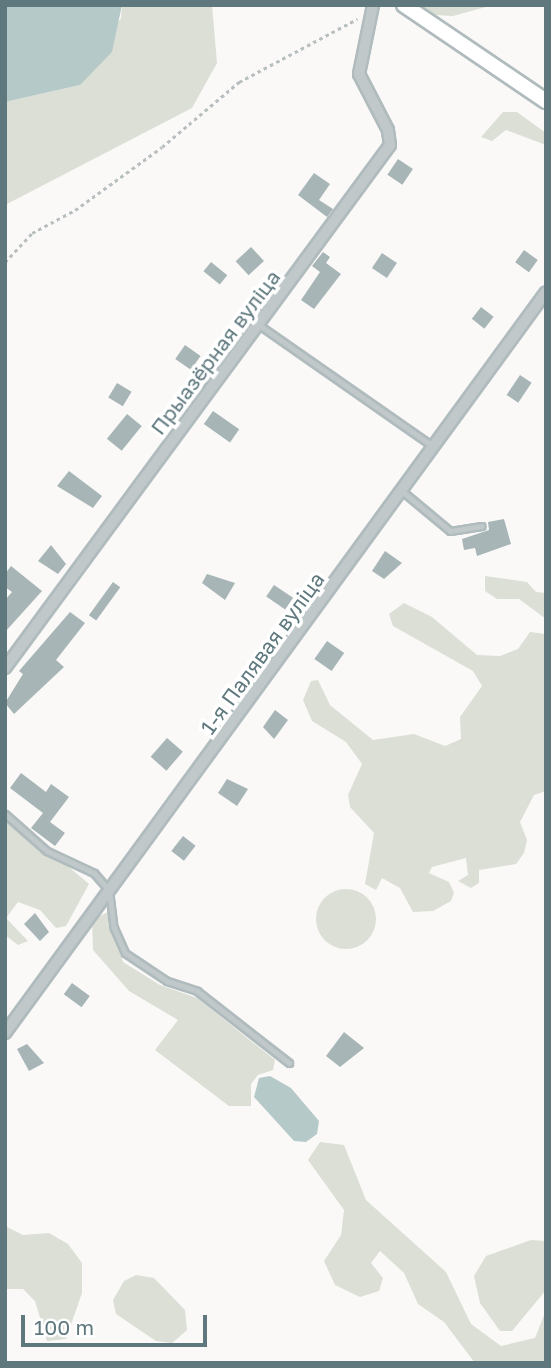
<!DOCTYPE html>
<html>
<head>
<meta charset="utf-8">
<style>
  body { margin:0 }
  #map { position:relative; width:551px; height:1368px; overflow:hidden; background:#faf9f7; font-family:"Golos Text",sans-serif }
  div>[style] { position:absolute }
  .green>* { inset:0; background:#dbdfd6 }
  .round { border-radius:50% }
  .water>* { inset:0; background:#b6c9c9 }
  .building>* { inset:0; background:#a7b5b7; transform-origin:0 0 }
  .path>* { height:2.5px; margin-top:-1.25px; transform-origin:0; background:repeating-linear-gradient(90deg,#b9bfc1 0 3.5px,transparent 0 7px) }
  .roads { filter:drop-shadow(2px 0 #b0bbbd) drop-shadow(-2px 0 #b0bbbd) drop-shadow(0 2px #b0bbbd) drop-shadow(0 -2px #b0bbbd) }
  .service>* { height:5px; margin:-2.5px; padding:0 2.5px; transform-origin:2.5px; border-radius:2.5px; background:#c0c8ca }
  .minor>* { height:10px; margin:-5px; padding:0 5px; transform-origin:5px; border-radius:5px; background:#c0c8ca }
  .secondary>* { height:14px; margin:-7px; padding:0 7px; transform-origin:7px; border-radius:7px; background:#fff }
  span { translate:-50% -50%; white-space:nowrap; text-align:center; line-height:1.15; -webkit-text-stroke:7px #fff; paint-order:stroke }
  .street-label { font-size:21px; color:#5e787e }
  .frame { position:absolute; inset:0; border:7px solid #5e787e; pointer-events:none }
  .scale { position:absolute; left:21px; top:1315px; width:186px; height:32px; box-sizing:border-box; border:4px solid #5e787e; border-top:0; padding-left:9px; font-size:21px; line-height:24px; white-space:nowrap; color:#5e787e; -webkit-text-stroke:5px #fff; paint-order:stroke }
</style>
</head>
<body>
<div id="map">
  <div class="green">
    <div style="clip-path:polygon(122px 5px,212px 5px,217px 63px,192px 108px,5px 205px,5px 102px,80px 85px,121px 18px)"></div>
    <div style="clip-path:polygon(422px 5px,493px 5px,453px 16px,435px 15px)"></div>
    <div style="clip-path:polygon(503px 112px,517px 112px,546px 133px,546px 145px,506px 130px,492px 141px,481px 137px)"></div>
    <div style="clip-path:polygon(485px 576px,527px 582px,536px 592px,546px 593px,546px 619px,519px 599px,497px 599px,485px 591px)"></div>
    <div style="clip-path:polygon(404px 603px,432px 617px,477px 655px,500px 656px,518px 649px,530px 632px,546px 634px,546px 791px,534px 795px,520px 822px,527px 840px,524px 853px,516px 864px,479px 870px,479px 883px,471px 888px,458px 881px,468px 875px,466px 858px,432px 867px,429px 873px,449px 882px,454px 893px,451px 901px,433px 911px,413px 912px,400px 888px,382px 878px,376px 890px,365px 884px,374px 833px,350px 807px,348px 795px,362px 764px,346px 742px,312px 721px,303px 700px,311px 681px,318px 680px,330px 705px,373px 740px,414px 734px,445px 746px,461px 739px,460px 717px,482px 686px,473px 671px,393px 626px,389px 614px)"></div>
    <div style="clip-path:polygon(5px 813px,89px 884px,66px 926px,56px 928px,40px 910px,18px 902px,6px 918px,28px 941px,18px 945px,5px 935px)"></div>
    <div class="round" style="left:316px;top:889px;width:60px;height:60px"></div>
    <div style="clip-path:polygon(108px 912px,123px 962px,160px 985px,197px 998px,275px 1060px,273px 1070px,258px 1075px,251px 1084px,251px 1106px,229px 1106px,155px 1050px,178px 1020px,129px 991px,93px 950px,92px 920px)"></div>
    <div style="clip-path:polygon(320px 1142px,344px 1145px,366px 1200px,446px 1272px,471px 1324px,501px 1346px,535px 1338px,546px 1310px,546px 1363px,475px 1363px,444px 1322px,418px 1304px,404px 1273px,380px 1251px,371px 1263px,383px 1278px,379px 1291px,360px 1297px,335px 1285px,324px 1261px,341px 1235px,344px 1210px,308px 1160px)"></div>
    <div style="clip-path:polygon(5px 1226px,23px 1235px,49px 1233px,68px 1244px,82px 1263px,82px 1293px,66px 1339px,47px 1341px,35px 1301px,23px 1289px,7px 1289px,5px 1296px)"></div>
    <div style="clip-path:polygon(531px 1240px,546px 1241px,546px 1290px,512px 1331px,500px 1331px,480px 1303px,474px 1276px,486px 1256px)"></div>
    <div style="clip-path:polygon(136px 1275px,154px 1278px,185px 1310px,187px 1330px,172px 1343px,156px 1341px,116px 1314px,113px 1300px,124px 1281px)"></div>
  </div>
  <div class="water">
    <div style="clip-path:polygon(5px 5px,122px 5px,112px 52px,80px 85px,5px 102px)"></div>
    <div style="clip-path:polygon(270px 1076px,291px 1088px,319px 1121px,317px 1134px,306px 1142px,294px 1141px,254px 1097px,259px 1078px)"></div>
  </div>
  <div class="building">
    <div style="left:398px;top:159px;width:18px;height:19px;rotate:34deg"></div>
    <div style="clip-path:polygon(314px 173px,330px 184px,319px 200px,333px 209px,327px 217px,298px 195px)"></div>
    <div style="left:251px;top:247px;width:19px;height:21px;rotate:47deg"></div>
    <div style="left:524px;top:250px;width:17px;height:15px;rotate:36deg"></div>
    <div style="clip-path:polygon(323px 252px,330px 257px,326px 263px,341px 274px,314px 309px,301px 300px,320px 272px,312px 266px)"></div>
    <div style="left:382px;top:253px;width:18px;height:18px;rotate:34deg"></div>
    <div style="left:211px;top:262px;width:21px;height:12px;rotate:39deg"></div>
    <div style="left:481px;top:307px;width:16px;height:15px;rotate:38deg"></div>
    <div style="left:185px;top:345px;width:19px;height:17px;rotate:35deg"></div>
    <div style="left:520px;top:375px;width:14px;height:24px;rotate:34deg"></div>
    <div style="left:117px;top:383px;width:17px;height:17px;rotate:31deg"></div>
    <div style="left:213px;top:411px;width:32px;height:16px;rotate:35deg"></div>
    <div style="left:127px;top:414px;width:19px;height:32px;rotate:39deg"></div>
    <div style="clip-path:polygon(69px 471px,102px 496px,93px 508px,57px 486px)"></div>
    <div style="clip-path:polygon(504px 519px,511px 544px,477px 556px,475px 548px,464px 550px,462px 539px,489px 530px,488px 522px)"></div>
    <div style="clip-path:polygon(51px 545px,66px 564px,58px 574px,38px 561px)"></div>
    <div style="clip-path:polygon(385px 551px,402px 563px,384px 579px,372px 571px)"></div>
    <div style="clip-path:polygon(11px 566px,42px 591px,5px 632px,5px 600px,12px 592px,5px 587px,5px 574px)"></div>
    <div style="clip-path:polygon(207px 574px,235px 583px,225px 600px,202px 583px)"></div>
    <div style="left:113px;top:582px;width:9px;height:41px;rotate:36deg"></div>
    <div style="left:274px;top:585px;width:23px;height:14px;rotate:34deg"></div>
    <div style="clip-path:polygon(70px 612px,85px 623px,56px 660px,64px 667px,14px 714px,5px 703px,23px 674px,19px 671px)"></div>
    <div style="left:327px;top:641px;width:21px;height:22px;rotate:35deg"></div>
    <div style="clip-path:polygon(275px 710px,288px 720px,274px 739px,263px 727px)"></div>
    <div style="left:167px;top:738px;width:21px;height:25px;rotate:41deg"></div>
    <div style="clip-path:polygon(21px 773px,46px 792px,51px 784px,69px 797px,50px 822px,65px 833px,55px 846px,31px 828px,43px 813px,10px 788px)"></div>
    <div style="clip-path:polygon(227px 779px,248px 789px,237px 806px,218px 793px)"></div>
    <div style="left:183px;top:836px;width:16px;height:19px;rotate:38deg"></div>
    <div style="clip-path:polygon(35px 913px,49px 932px,40px 941px,24px 924px)"></div>
    <div style="left:72px;top:983px;width:22px;height:14px;rotate:36deg"></div>
    <div style="clip-path:polygon(344px 1032px,364px 1048px,340px 1067px,326px 1056px)"></div>
    <div style="clip-path:polygon(27px 1044px,44px 1063px,29px 1071px,17px 1049px)"></div>
  </div>
  <div class="path">
    <div style="left:5px;top:262px;width:40px;rotate:-47deg"></div>
    <div style="left:32px;top:233px;width:49px;rotate:-28.1deg"></div>
    <div style="left:75px;top:210px;width:107px;rotate:-35.9deg"></div>
    <div style="left:162px;top:147px;width:101px;rotate:-40.2deg"></div>
    <div style="left:239px;top:82px;width:134px;rotate:-28.1deg"></div>
  </div>
  <div class="roads">
    <div class="service">
      <div style="left:259px;top:325px;width:213px;rotate:34.9deg"></div>
      <div style="left:402px;top:491px;width:62px;rotate:39.8deg"></div>
      <div style="left:450px;top:531px;width:32px;rotate:-9deg"></div>
      <div style="left:5px;top:814px;width:56px;rotate:41.4deg"></div>
      <div style="left:47px;top:851px;width:52px;rotate:25.1deg"></div>
      <div style="left:94px;top:873px;width:23px;rotate:49deg"></div>
      <div style="left:109px;top:890px;width:38px;rotate:83deg"></div>
      <div style="left:114px;top:928px;width:27px;rotate:66deg"></div>
      <div style="left:125px;top:953px;width:50px;rotate:33.7deg"></div>
      <div style="left:167px;top:981px;width:32px;rotate:18deg"></div>
      <div style="left:197px;top:991px;width:117px;rotate:38deg"></div>
    </div>
    <div class="minor">
      <div style="left:5px;top:668px;width:649px;rotate:-53.64deg"></div>
      <div style="left:390px;top:145px;width:15px;rotate:-98deg"></div>
      <div style="left:388px;top:130px;width:63px;rotate:-117.4deg"></div>
      <div style="left:359px;top:74px;width:70px;rotate:-78.5deg"></div>
      <div style="left:5px;top:1033px;width:917px;rotate:-53.87deg"></div>
    </div>
    <div class="secondary">
      <div style="left:404px;top:5px;width:171px;rotate:34.1deg"></div>
    </div>
  </div>
  <div class="street-label">
    <span style="left:215px;top:352px;rotate:-53deg">Прыазёрная вуліца</span>
    <span style="left:262px;top:653px;rotate:-54deg">1-я Палявая вуліца</span>
  </div>
  <div class="frame"></div>
  <div class="scale">100 m</div>
</div>
</body>
</html>
